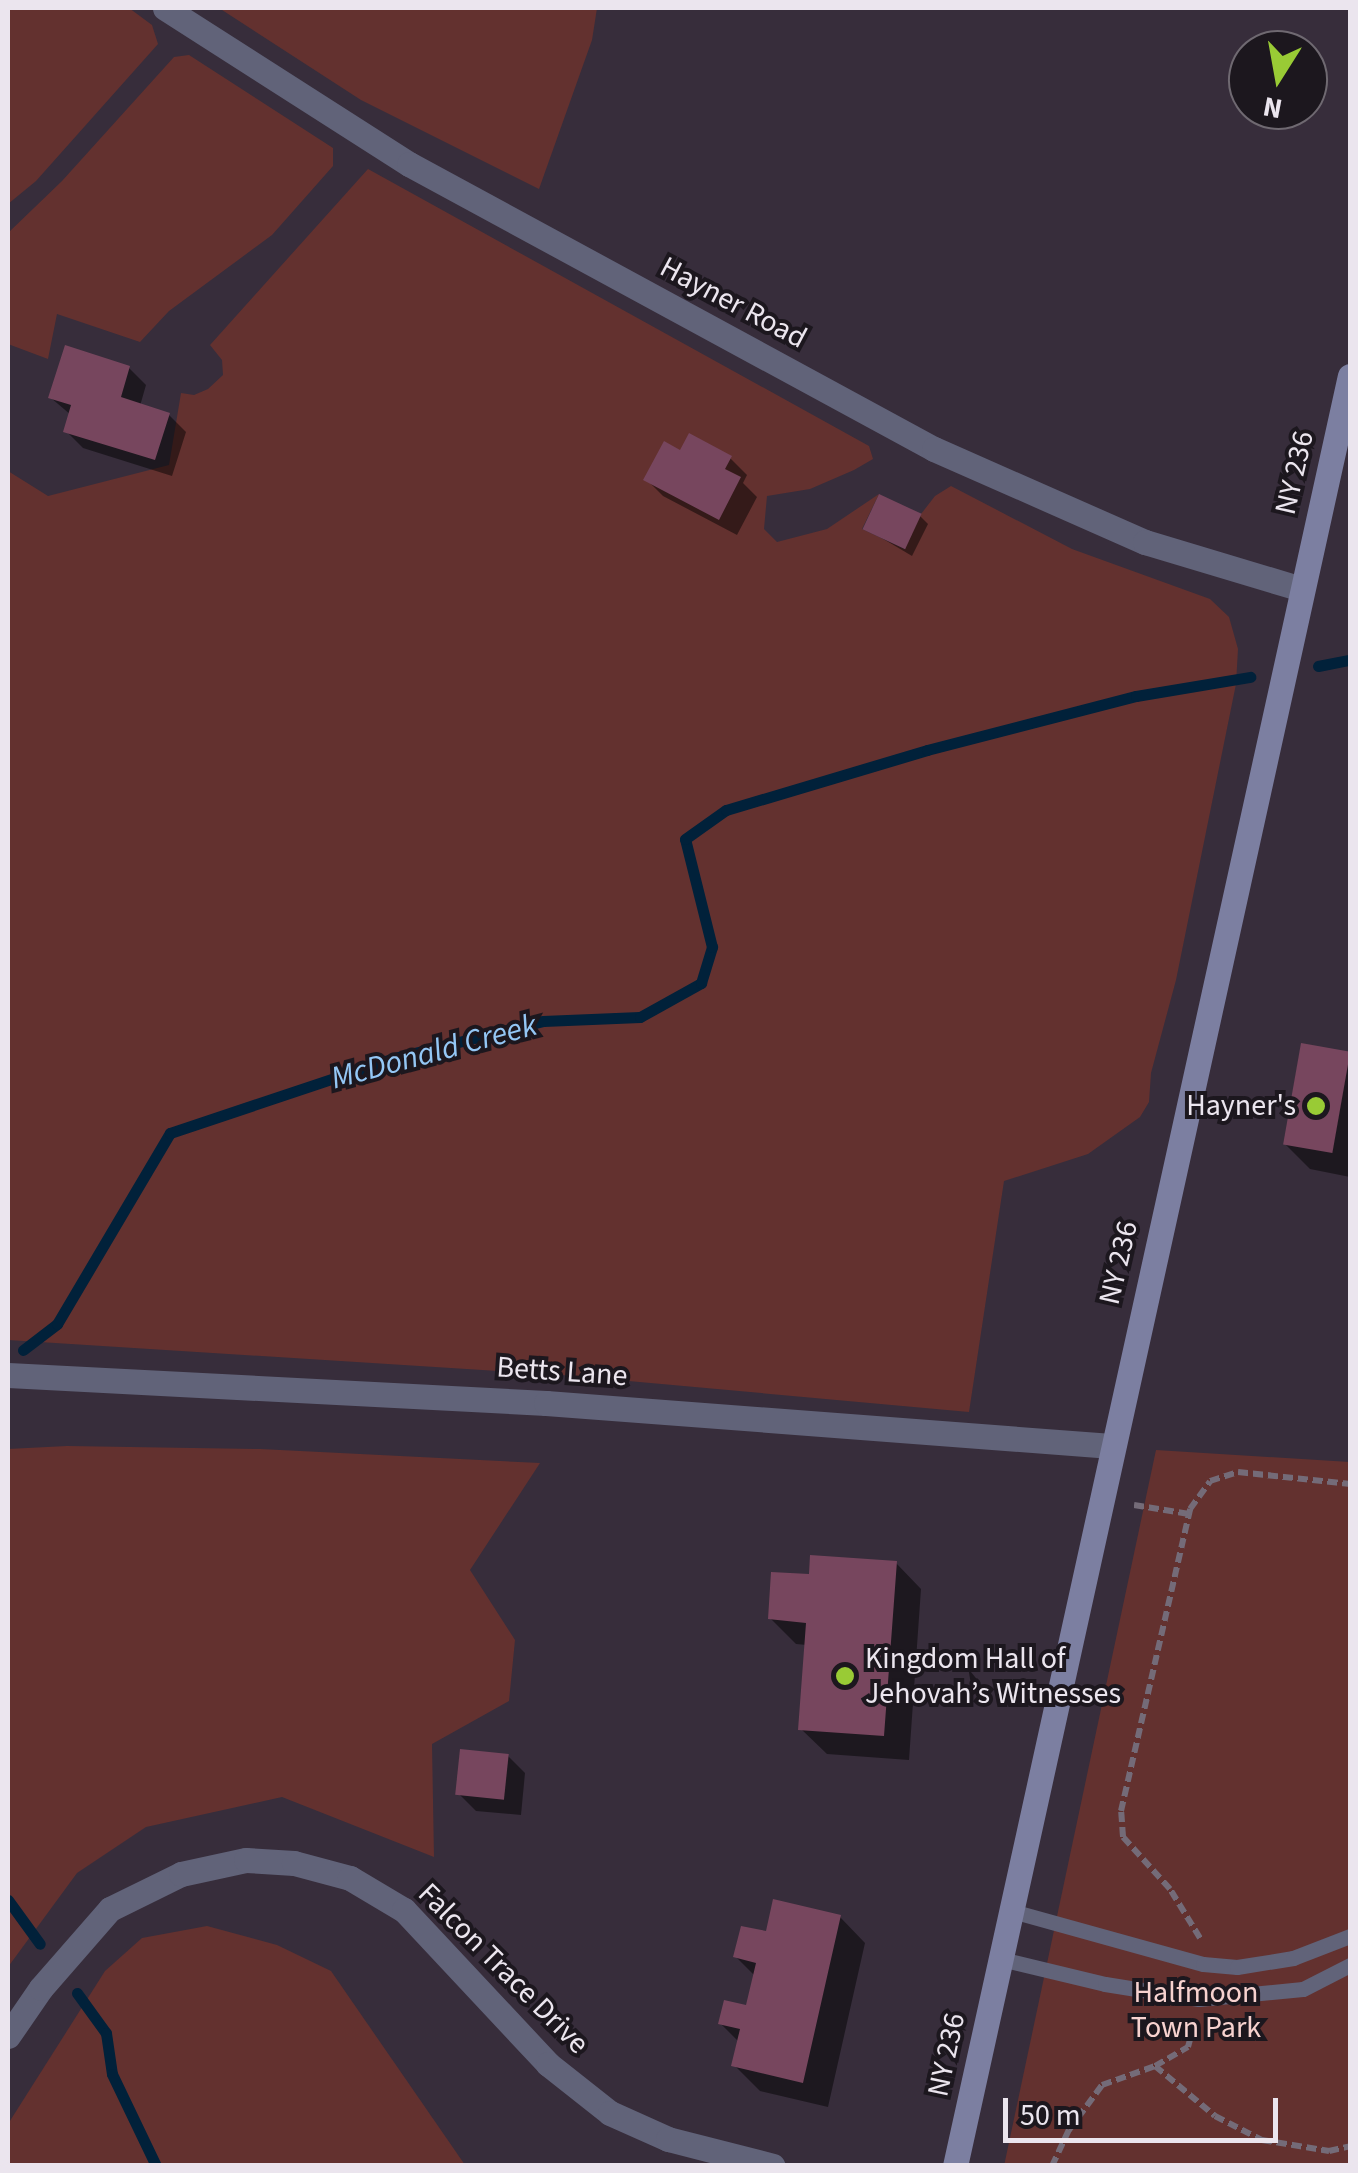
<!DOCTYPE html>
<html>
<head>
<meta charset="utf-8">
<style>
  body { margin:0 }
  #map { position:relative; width:1358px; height:2173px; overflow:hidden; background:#372d3b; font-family:"Source Sans 3",sans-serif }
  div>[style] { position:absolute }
  .green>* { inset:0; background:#63312f }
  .shadow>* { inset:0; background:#0007 }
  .stream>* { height:11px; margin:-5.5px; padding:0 5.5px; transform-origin:5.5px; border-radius:5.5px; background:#01213a }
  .building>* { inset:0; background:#77465e; transform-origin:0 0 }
  .path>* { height:6px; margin-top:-3px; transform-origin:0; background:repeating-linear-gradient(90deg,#746b78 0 10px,transparent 0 15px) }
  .lane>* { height:15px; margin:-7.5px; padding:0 7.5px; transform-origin:7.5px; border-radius:7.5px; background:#616379 }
  .street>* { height:25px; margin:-12.5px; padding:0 12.5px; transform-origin:12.5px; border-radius:12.5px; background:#616379 }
  .secondary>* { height:25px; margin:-12.5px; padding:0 12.5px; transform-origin:12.5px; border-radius:12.5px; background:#7c7fa1 }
  .dots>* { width:28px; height:28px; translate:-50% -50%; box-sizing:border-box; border:5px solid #1c171e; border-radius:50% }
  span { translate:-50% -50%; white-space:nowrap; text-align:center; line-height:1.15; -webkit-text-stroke:8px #1c171e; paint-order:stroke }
  .street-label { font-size:30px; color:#ebe5ee }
  .poi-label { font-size:30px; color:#ebe5ee }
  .right { translate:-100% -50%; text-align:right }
  .left { translate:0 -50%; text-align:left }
  .park-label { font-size:30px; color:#f7d2cf }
  .water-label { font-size:32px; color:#94c7f5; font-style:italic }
  .frame { position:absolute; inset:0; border:10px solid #ebe5ee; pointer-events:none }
  .north { position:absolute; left:1228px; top:30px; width:100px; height:100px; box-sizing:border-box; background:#1c171e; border:2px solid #6f6971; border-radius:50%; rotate:191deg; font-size:28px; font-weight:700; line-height:40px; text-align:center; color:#ebe5ee }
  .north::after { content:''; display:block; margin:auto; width:35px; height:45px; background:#99cb35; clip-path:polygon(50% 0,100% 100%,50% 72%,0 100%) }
  .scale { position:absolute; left:1003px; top:2098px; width:275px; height:45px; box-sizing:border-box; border:5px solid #ebe5ee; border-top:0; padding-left:12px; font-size:30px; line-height:35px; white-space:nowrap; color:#ebe5ee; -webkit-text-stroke:8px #1c171e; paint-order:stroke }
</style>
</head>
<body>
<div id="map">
  <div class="green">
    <div style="clip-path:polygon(8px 8px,129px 8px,152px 25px,158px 44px,36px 181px,8px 204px)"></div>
    <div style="clip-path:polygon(219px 8px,597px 8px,592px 40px,539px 189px,361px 100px)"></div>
    <div style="clip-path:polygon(189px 55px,333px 148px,333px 166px,272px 235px,169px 311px,140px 342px,57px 314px,48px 359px,8px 344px,8px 233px,62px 181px,174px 57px)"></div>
    <div style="clip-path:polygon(368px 169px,869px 446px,873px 459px,854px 470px,810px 489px,767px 496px,764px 529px,777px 542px,827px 529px,879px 494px,862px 529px,904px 549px,921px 514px,935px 496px,951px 486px,1072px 549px,1210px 599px,1229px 617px,1238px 649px,1236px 684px,1176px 980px,1151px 1073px,1149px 1102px,1140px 1117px,1088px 1154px,1004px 1181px,969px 1412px,562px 1375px,8px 1340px,8px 471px,48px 496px,169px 465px,181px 393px,194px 395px,208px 389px,223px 375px,222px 360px,210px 345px)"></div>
    <div style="clip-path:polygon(67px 1446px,260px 1449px,540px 1463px,470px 1570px,515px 1640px,509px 1701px,432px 1744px,434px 1857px,282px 1797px,146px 1827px,77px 1873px,8px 1967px,8px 1449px)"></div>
    <div style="clip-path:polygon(1156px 1450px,1350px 1462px,1350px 2165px,1004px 2166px)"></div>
    <div style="clip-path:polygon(207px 1926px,277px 1945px,331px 1971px,465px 2165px,8px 2165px,8px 2124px,105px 1971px,142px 1938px)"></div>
  </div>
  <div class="shadow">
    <div style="clip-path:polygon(129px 368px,146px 385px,140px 406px,169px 415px,186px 432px,172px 476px,83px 448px,66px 431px,71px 415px,51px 398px)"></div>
    <div style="clip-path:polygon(681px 453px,730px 458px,747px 475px,743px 483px,757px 497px,737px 535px,663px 496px,646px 479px)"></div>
    <div style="clip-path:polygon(920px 516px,928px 524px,912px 556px,865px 528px)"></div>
    <div style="clip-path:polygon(1303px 1046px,1350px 1055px,1350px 1177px,1310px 1169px,1284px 1143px)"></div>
    <div style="clip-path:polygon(896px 1563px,921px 1589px,909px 1760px,827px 1754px,801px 1729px,807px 1645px,796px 1644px,771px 1619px,811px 1577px)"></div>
    <div style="clip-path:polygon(508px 1756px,525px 1773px,521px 1815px,476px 1811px,459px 1794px)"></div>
    <div style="clip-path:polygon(840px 1917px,865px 1943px,828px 2107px,760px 2091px,734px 2065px,739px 2042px,721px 2024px,748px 2008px,755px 1976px,736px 1957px,768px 1934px)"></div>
  </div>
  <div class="stream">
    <div style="left:1318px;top:666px;width:33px;rotate:-11deg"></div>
    <div style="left:23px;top:1350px;width:43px;rotate:-37.4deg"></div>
    <div style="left:57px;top:1324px;width:222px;rotate:-59.4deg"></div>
    <div style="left:170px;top:1133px;width:236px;rotate:-18.5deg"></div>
    <div style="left:394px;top:1058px;width:154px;rotate:-13.9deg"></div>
    <div style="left:543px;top:1021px;width:97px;rotate:-2.4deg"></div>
    <div style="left:640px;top:1017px;width:70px;rotate:-29.1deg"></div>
    <div style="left:701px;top:983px;width:38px;rotate:-73deg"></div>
    <div style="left:712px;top:947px;width:111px;rotate:-104deg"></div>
    <div style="left:685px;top:839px;width:50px;rotate:-35.3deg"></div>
    <div style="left:726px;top:810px;width:210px;rotate:-16.6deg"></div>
    <div style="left:927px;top:750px;width:216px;rotate:-14.5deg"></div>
    <div style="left:1136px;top:696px;width:116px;rotate:-9.5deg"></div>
    <div style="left:8px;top:1900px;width:54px;rotate:54deg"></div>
    <div style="left:77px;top:1993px;width:49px;rotate:54.1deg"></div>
    <div style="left:106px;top:2033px;width:41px;rotate:81.7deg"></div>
    <div style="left:112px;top:2074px;width:102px;rotate:64.4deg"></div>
  </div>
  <div class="building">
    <div style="clip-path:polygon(65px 345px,130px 366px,121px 397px,170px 413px,155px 460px,63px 432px,71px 405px,48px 398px)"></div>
    <div style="clip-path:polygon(689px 433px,732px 456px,725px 469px,741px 477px,719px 520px,643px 480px,664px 441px,680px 450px)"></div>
    <div style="left:879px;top:494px;width:47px;height:39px;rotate:25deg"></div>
    <div style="left:1301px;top:1043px;width:50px;height:103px;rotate:10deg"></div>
    <div style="clip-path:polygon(810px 1555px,897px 1561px,884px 1736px,798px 1730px,806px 1623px,768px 1619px,771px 1572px,809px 1574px)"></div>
    <div style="left:460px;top:1749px;width:49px;height:46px;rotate:6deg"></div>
    <div style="clip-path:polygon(773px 1899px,841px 1915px,803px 2083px,731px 2066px,740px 2029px,718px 2024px,724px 2000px,746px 2005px,756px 1963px,733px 1957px,741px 1926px,766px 1931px)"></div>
  </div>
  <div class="path">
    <div style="left:1134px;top:1505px;width:56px;rotate:9.3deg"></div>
    <div style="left:1200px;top:1938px;width:57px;rotate:-121.5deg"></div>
    <div style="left:1170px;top:1889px;width:70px;rotate:-132.1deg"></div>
    <div style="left:1123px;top:1837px;width:26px;rotate:-94deg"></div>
    <div style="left:1121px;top:1811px;width:310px;rotate:-77.1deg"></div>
    <div style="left:1190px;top:1509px;width:34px;rotate:-54deg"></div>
    <div style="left:1210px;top:1481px;width:29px;rotate:-18deg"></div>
    <div style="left:1238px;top:1472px;width:113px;rotate:6.1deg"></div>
    <div style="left:1155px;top:2066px;width:78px;rotate:39.8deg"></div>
    <div style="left:1215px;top:2116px;width:53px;rotate:27.1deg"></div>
    <div style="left:1262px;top:2140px;width:68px;rotate:9.3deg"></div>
    <div style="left:1329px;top:2151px;width:22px;rotate:-13deg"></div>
    <div style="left:1052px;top:2166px;width:40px;rotate:-65deg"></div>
    <div style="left:1069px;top:2130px;width:56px;rotate:-53.7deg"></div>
    <div style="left:1102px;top:2085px;width:56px;rotate:-19.7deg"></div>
    <div style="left:1155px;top:2066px;width:38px;rotate:-30deg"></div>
    <div style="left:1188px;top:2047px;width:24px;rotate:-75deg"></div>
  </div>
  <div class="lane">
    <div style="left:1012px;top:1911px;width:198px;rotate:15.5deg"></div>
    <div style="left:1203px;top:1964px;width:34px;rotate:5deg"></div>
    <div style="left:1237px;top:1967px;width:57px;rotate:-9.1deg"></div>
    <div style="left:1293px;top:1958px;width:61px;rotate:-21.1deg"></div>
    <div style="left:1001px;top:1959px;width:107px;rotate:13.5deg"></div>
    <div style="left:1105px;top:1984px;width:95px;rotate:9.1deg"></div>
    <div style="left:1199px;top:1999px;width:104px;rotate:-5.5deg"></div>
    <div style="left:1303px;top:1989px;width:53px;rotate:-27.1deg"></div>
  </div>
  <div class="street">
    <div style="left:165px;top:8px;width:290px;rotate:32.6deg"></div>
    <div style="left:409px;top:164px;width:597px;rotate:28.5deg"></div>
    <div style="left:934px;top:449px;width:231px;rotate:23.8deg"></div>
    <div style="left:1145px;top:542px;width:164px;rotate:16.7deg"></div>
    <div style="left:8px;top:1375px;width:539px;rotate:2.98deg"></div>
    <div style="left:546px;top:1403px;width:567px;rotate:4.35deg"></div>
    <div style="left:8px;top:2036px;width:58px;rotate:-55.5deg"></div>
    <div style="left:41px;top:1988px;width:105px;rotate:-48.9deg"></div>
    <div style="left:110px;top:1909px;width:79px;rotate:-26.2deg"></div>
    <div style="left:181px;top:1874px;width:66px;rotate:-12.2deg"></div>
    <div style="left:246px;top:1860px;width:48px;rotate:3.6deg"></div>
    <div style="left:294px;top:1863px;width:58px;rotate:15deg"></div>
    <div style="left:350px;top:1878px;width:63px;rotate:30.7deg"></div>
    <div style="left:404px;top:1910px;width:211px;rotate:46.9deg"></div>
    <div style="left:548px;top:2064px;width:79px;rotate:38.3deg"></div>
    <div style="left:610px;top:2113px;width:64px;rotate:24.1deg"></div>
    <div style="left:668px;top:2139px;width:108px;rotate:14.4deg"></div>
  </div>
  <div class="secondary">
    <div style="left:955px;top:2166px;width:1833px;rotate:-77.56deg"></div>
  </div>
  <div class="dots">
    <div style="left:1316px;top:1106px;background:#99cb35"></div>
    <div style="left:845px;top:1676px;background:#99cb35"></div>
  </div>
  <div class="street-label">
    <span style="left:733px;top:303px;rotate:28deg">Hayner Road</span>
    <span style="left:1295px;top:473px;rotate:-77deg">NY 236</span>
    <span style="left:1119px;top:1263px;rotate:-77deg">NY 236</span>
    <span style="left:562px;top:1372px;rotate:4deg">Betts Lane</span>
    <span style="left:503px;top:1969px;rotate:45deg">Falcon Trace Drive</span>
    <span style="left:947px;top:2055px;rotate:-78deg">NY 236</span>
  </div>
  <div class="poi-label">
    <span class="right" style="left:1296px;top:1106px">Hayner's</span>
    <span class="left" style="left:865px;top:1676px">Kingdom Hall of<br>Jehovah’s Witnesses</span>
  </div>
  <div class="park-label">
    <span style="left:1196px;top:2010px">Halfmoon<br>Town Park</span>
  </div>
  <div class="water-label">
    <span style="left:434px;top:1052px;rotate:-15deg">McDonald Creek</span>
  </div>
  <div class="frame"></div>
  <div class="north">N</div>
  <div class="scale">50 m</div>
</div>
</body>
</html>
